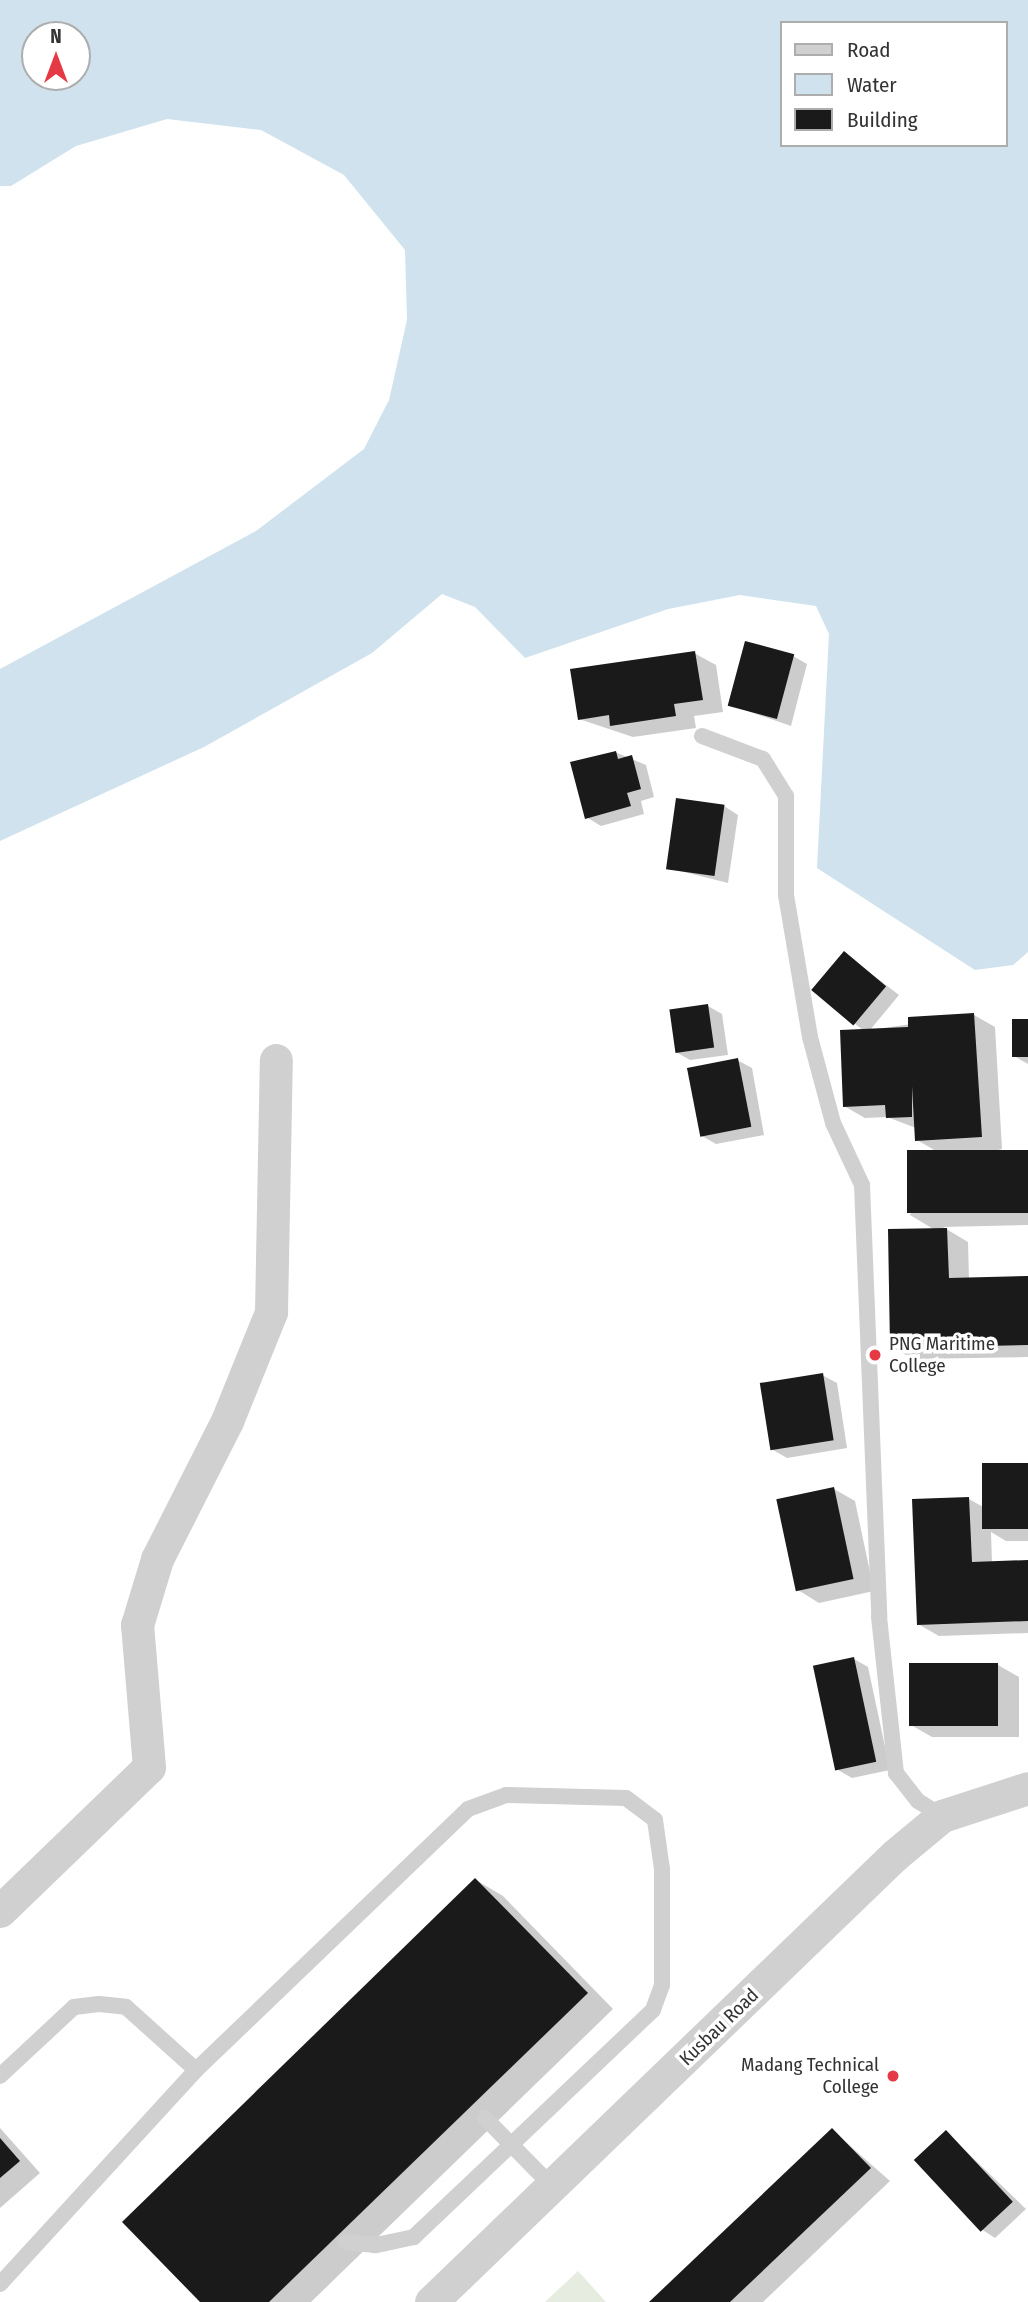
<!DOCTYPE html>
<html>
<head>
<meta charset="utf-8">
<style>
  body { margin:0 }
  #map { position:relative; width:1028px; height:2302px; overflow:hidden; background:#fff; font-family:"Fira Sans Condensed",sans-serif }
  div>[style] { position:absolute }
  .green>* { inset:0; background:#e6ecdf }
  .water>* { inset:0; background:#cfe2ee }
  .shadow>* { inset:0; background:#0003 }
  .building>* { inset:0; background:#1a1a1a; transform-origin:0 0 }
  .service>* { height:16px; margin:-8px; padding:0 8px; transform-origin:8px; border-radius:8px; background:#d0d0d0 }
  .minor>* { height:33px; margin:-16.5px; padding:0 16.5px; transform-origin:16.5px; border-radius:16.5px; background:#d0d0d0 }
  .dots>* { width:19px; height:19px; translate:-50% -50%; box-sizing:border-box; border:4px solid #fff; border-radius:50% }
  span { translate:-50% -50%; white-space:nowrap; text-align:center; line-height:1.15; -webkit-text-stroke:7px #fff; paint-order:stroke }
  .poi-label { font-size:19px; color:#333 }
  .left { translate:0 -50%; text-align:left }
  .right { translate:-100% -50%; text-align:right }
  .street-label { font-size:19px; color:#333 }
  .legend { position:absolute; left:780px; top:21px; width:228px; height:126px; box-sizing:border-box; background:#fff; border:2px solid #adadad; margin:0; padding:9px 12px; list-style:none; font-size:21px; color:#333 }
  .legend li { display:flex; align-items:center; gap:14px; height:35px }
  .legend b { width:35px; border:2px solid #adadad }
  .north { position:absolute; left:21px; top:21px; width:70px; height:70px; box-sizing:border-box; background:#fff; border:2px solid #adadad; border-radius:50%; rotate:0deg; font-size:19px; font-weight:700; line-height:28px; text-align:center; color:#333 }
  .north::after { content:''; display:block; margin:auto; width:24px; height:32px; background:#e63946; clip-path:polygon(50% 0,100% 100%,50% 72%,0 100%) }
</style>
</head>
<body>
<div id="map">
  <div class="green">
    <div style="clip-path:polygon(578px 2271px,606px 2302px,545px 2302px)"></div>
  </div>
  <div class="water">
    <div style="clip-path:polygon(evenodd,0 0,1028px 0,1028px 952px,1013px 965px,975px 970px,817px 868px,829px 634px,816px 606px,740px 595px,668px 609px,525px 658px,475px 607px,442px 594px,372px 653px,204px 747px,0 841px,0 669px,256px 531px,364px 449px,389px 400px,407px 320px,405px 250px,344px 175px,261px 130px,167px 119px,76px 146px,11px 186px,0 186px,0 0,781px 23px,1005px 23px,1005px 145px,781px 145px,781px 23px,0 0,35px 35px,77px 35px,77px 77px,35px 77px,35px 35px)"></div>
  </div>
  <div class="shadow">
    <div style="clip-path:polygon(694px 653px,716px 665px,723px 712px,694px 716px,696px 728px,633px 737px,579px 719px)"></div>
    <div style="clip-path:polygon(793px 656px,807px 664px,791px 726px,730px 705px)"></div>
    <div style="clip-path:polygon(615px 752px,646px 765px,654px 797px,641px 801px,644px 814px,601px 826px,586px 817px)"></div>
    <div style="clip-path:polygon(724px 806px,738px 815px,728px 883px,668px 868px)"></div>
    <div style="clip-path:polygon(844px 953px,899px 995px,870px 1030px,974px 1015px,995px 1027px,1002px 1149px,986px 1153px,1028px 1152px,1028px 1225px,943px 1227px,968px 1242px,969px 1279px,1028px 1278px,1028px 1357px,913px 1359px,892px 1347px,935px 1230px,910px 1215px,941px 1154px,917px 1140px,916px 1128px,887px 1117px,865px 1118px,844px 1106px,864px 1031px,813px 990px)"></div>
    <div style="clip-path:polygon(708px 1006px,722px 1014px,728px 1055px,690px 1060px,676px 1052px)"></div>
    <div style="clip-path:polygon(1028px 1021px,1028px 1064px,1014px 1056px)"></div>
    <div style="clip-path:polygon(737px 1060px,752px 1068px,764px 1135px,716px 1144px,702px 1136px)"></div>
    <div style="clip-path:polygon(822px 1375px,837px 1383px,847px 1448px,787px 1458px,773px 1450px)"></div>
    <div style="clip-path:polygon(1028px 1465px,1028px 1541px,1006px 1541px,991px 1532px,992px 1563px,1028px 1562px,1028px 1633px,939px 1636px,918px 1624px,969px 1499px,985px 1508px)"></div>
    <div style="clip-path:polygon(834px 1489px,855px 1501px,874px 1591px,819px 1603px,798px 1590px)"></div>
    <div style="clip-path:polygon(854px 1659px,868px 1667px,890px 1770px,852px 1778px,838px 1770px)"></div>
    <div style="clip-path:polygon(998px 1665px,1019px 1677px,1019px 1737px,932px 1737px,911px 1725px)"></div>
    <div style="clip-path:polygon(476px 1880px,503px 1896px,613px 2009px,311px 2302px,203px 2302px)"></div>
    <div style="clip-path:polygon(0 2128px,40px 2173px,0 2208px)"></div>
    <div style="clip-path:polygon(832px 2130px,890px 2181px,763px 2302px,652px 2302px)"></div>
    <div style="clip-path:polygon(946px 2132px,1026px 2209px,995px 2238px,981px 2229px)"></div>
  </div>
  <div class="building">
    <div style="left:745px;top:641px;width:51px;height:67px;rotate:15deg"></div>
    <div style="clip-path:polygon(695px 651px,703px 700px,674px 704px,676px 716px,610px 726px,609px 715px,578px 720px,570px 669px)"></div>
    <div style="clip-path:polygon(616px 751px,618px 759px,632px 755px,641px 789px,627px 793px,631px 806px,585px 819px,570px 762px)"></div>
    <div style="left:676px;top:798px;width:49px;height:72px;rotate:8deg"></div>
    <div style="left:844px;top:951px;width:55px;height:51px;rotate:40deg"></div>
    <div style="left:708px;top:1004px;width:44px;height:39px;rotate:82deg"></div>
    <div style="clip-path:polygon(974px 1013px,982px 1137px,915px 1141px,912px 1086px,912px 1117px,886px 1118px,885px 1105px,843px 1107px,840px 1030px,908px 1027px,908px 1017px)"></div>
    <div style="left:1012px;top:1019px;width:16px;height:38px"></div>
    <div style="left:738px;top:1058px;width:70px;height:52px;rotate:79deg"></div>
    <div style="left:1028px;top:1150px;width:63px;height:121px;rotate:90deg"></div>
    <div style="clip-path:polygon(947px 1228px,949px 1278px,1028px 1276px,1028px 1345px,890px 1348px,888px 1229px)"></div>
    <div style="left:823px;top:1373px;width:68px;height:64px;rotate:81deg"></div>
    <div style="left:1028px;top:1463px;width:66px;height:46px;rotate:90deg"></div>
    <div style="left:834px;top:1487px;width:94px;height:59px;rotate:78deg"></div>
    <div style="clip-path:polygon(969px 1497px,972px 1562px,1028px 1560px,1028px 1621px,917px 1625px,912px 1499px)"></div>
    <div style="left:854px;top:1657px;width:107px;height:42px;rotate:78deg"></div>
    <div style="left:909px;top:1663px;width:89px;height:63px"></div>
    <div style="clip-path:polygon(475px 1878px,588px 1993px,269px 2302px,200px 2302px,122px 2222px)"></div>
    <div style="clip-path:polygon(832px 2128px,871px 2168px,730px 2302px,649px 2302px)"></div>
    <div style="left:946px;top:2130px;width:98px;height:44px;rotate:47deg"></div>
    <div style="clip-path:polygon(0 2138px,20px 2161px,0 2178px)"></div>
  </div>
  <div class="service">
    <div style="left:702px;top:736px;width:65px;rotate:20.7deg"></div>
    <div style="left:763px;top:759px;width:44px;rotate:58.1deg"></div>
    <div style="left:786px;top:796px;width:99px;rotate:90deg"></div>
    <div style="left:786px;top:895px;width:144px;rotate:80.4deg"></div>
    <div style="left:810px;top:1037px;width:89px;rotate:75deg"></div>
    <div style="left:833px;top:1123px;width:68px;rotate:64.9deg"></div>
    <div style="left:862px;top:1185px;width:432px;rotate:87.7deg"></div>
    <div style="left:879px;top:1617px;width:157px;rotate:83.8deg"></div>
    <div style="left:896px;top:1773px;width:36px;rotate:52deg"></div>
    <div style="left:918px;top:1801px;width:28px;rotate:32deg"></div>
    <div style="left:0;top:2076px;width:101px;rotate:-43deg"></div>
    <div style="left:74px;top:2007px;width:25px;rotate:-7deg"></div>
    <div style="left:99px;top:2004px;width:27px;rotate:6deg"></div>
    <div style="left:126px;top:2007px;width:94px;rotate:42deg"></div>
    <div style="left:485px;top:2118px;width:98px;rotate:45.4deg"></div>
    <div style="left:0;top:2284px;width:290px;rotate:-47.5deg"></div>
    <div style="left:196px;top:2070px;width:377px;rotate:-43.8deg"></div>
    <div style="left:468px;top:1809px;width:40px;rotate:-20.2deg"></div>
    <div style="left:506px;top:1795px;width:120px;rotate:1.4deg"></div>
    <div style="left:626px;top:1798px;width:36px;rotate:37deg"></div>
    <div style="left:655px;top:1820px;width:49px;rotate:81.9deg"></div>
    <div style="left:662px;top:1869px;width:116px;rotate:90deg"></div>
    <div style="left:662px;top:1985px;width:27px;rotate:110deg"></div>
    <div style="left:653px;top:2010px;width:330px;rotate:136.5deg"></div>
    <div style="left:414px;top:2237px;width:40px;rotate:168deg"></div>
    <div style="left:375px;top:2245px;width:29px;rotate:-174deg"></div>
  </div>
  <div class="minor">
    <div style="left:0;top:1911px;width:207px;rotate:-44deg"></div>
    <div style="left:149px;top:1767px;width:143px;rotate:-94.8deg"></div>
    <div style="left:137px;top:1625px;width:69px;rotate:-73.1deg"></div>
    <div style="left:157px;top:1559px;width:155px;rotate:-63.1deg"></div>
    <div style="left:227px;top:1421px;width:118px;rotate:-68deg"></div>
    <div style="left:271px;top:1312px;width:252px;rotate:-88.9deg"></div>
    <div style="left:431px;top:2302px;width:644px;rotate:-43.93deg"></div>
    <div style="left:895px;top:1855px;width:61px;rotate:-39.7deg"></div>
    <div style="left:942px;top:1816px;width:90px;rotate:-18deg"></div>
  </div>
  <div class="dots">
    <div style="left:875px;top:1355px;background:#e63946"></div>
    <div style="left:893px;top:2076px;background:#e63946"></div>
  </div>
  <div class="poi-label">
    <span class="left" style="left:889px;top:1355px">PNG Maritime<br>College</span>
    <span class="right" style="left:879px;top:2076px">Madang Technical<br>College</span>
  </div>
  <div class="street-label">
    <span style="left:719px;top:2027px;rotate:-44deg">Kusbau Road</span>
  </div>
  <ul class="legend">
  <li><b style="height:9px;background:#d0d0d0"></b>Road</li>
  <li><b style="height:19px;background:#cfe2ee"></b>Water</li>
  <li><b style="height:19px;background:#1a1a1a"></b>Building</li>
  </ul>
  <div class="north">N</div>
</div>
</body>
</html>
